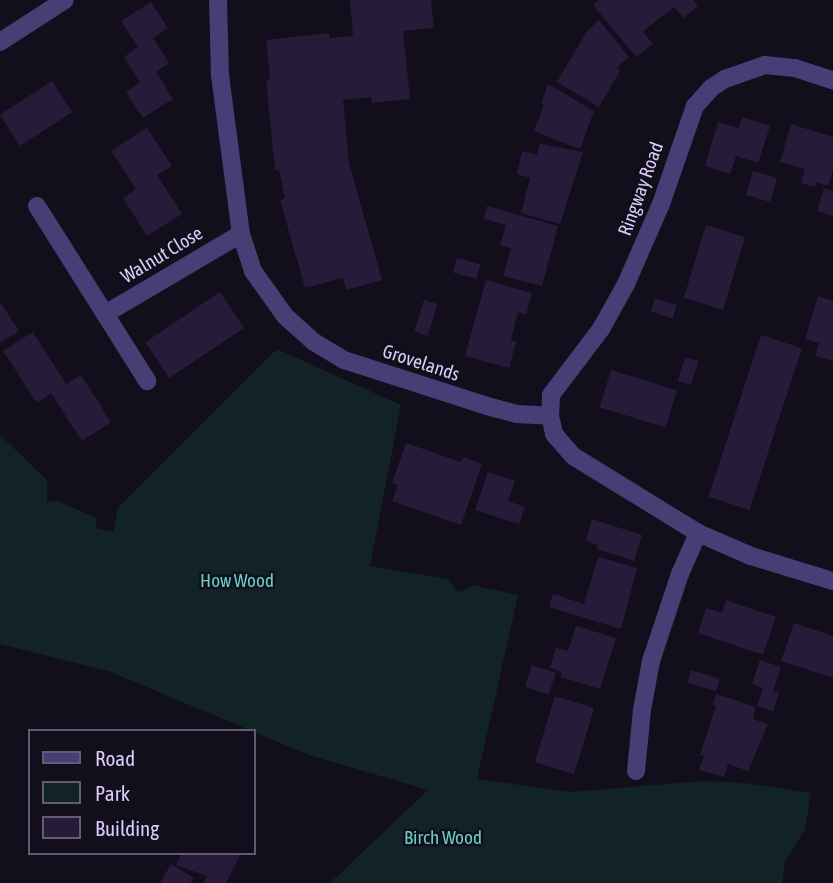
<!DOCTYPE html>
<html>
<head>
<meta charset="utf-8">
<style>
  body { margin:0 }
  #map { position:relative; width:833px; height:883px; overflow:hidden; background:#120e1c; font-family:"Asap Condensed",sans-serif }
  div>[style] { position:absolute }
  .green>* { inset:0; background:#112325 }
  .building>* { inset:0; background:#261c3a; transform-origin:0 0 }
  .minor>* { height:18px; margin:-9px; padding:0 9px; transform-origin:9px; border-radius:9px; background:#483e75 }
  span { translate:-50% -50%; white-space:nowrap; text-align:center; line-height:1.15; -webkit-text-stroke:5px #120e1c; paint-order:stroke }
  .street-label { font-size:19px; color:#d9cef9 }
  .park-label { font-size:19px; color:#64d0c4 }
  .legend { position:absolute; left:28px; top:729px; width:228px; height:126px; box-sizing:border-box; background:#120e1c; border:2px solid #625b74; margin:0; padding:9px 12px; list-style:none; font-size:21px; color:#d9cef9 }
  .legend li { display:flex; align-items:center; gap:14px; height:35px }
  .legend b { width:35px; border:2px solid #625b74 }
</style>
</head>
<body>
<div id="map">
  <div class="green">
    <div style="clip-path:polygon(277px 349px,401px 405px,370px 566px,448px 579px,458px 593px,473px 585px,518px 595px,477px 779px,570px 792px,702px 781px,745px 783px,811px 793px,805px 830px,785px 862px,782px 883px,330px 883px,428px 790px,309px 755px,111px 672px,0 644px,0 435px,47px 480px,47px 502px,57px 501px,97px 518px,95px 528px,113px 532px,118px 508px)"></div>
  </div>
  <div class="building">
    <div style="clip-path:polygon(350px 0,431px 0,434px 28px,403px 31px,410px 99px,372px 103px,371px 97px,343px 100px,349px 163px,382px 280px,346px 290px,343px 278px,305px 288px,280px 200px,285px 198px,279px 170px,275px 170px,266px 80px,270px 79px,266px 40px,329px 33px,330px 38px,353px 36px)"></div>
    <div style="clip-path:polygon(599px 0,693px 0,698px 6px,683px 18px,674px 7px,657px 20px,643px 32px,653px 44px,636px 57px,593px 5px)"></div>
    <div style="clip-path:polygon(151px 2px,168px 28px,153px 38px,169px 63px,156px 72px,173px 99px,143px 118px,126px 92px,140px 82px,124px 57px,138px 47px,121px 21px)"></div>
    <div style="clip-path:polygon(599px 20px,629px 57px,617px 67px,620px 71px,599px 107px,557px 82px,587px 31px)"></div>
    <div style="left:52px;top:81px;width:37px;height:62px;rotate:57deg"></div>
    <div style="clip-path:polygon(548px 84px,594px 111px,580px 149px,534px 131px,544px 105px,541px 104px)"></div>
    <div style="clip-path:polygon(742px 117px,770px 126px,758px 163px,736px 156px,730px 174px,705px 166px,718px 122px,739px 128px)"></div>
    <div style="clip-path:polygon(791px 124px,833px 137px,833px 170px,828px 186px,817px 182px,815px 187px,801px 183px,805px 169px,780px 162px)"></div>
    <div style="clip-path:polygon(147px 128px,172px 166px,157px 175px,182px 214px,147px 236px,123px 198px,136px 189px,111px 151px)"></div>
    <div style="clip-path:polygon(540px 144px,583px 152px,560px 224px,521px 213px,530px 178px,517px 174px,522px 151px,537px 155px)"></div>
    <div style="left:753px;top:171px;width:25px;height:25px;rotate:16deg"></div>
    <div style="clip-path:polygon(824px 188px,833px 191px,833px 216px,817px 211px)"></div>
    <div style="clip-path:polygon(487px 206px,558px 226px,542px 286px,503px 276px,511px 248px,500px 246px,506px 225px,484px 219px)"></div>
    <div style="left:706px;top:225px;width:41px;height:76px;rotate:17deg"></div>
    <div style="left:457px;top:258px;width:24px;height:15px;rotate:15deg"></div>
    <div style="clip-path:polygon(486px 280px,532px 293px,526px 315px,518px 312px,511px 340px,516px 342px,509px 368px,465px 356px)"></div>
    <div style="left:220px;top:292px;width:43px;height:90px;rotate:56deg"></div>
    <div style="clip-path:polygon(818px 296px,833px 301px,833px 361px,815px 356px,819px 343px,805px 339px)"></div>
    <div style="left:655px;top:298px;width:23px;height:14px;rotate:18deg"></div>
    <div style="left:424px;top:300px;width:14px;height:33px;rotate:17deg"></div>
    <div style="clip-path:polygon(0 302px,19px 331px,0 343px)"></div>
    <div style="clip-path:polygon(33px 332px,66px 384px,81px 375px,111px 422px,82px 441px,51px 393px,37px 403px,3px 351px)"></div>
    <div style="left:761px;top:335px;width:43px;height:170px;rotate:18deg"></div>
    <div style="left:685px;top:357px;width:14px;height:25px;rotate:17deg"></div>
    <div style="left:611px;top:370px;width:69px;height:39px;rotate:17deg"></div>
    <div style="clip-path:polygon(406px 443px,461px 462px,463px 457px,482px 464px,461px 525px,392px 501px,398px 485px,392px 483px)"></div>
    <div style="clip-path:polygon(488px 472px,515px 481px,508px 501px,525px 507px,519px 524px,475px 510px)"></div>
    <div style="clip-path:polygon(592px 519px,642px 535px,634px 561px,597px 549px,598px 545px,586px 541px)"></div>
    <div style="clip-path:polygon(598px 557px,637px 568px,621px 629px,549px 607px,553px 594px,584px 604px)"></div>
    <div style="clip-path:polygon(726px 600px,776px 617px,763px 655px,698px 633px,706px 608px,722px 613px)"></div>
    <div style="clip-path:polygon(794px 623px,833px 636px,833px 678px,781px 661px)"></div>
    <div style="clip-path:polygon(576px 626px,616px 638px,600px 689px,561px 677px,562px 672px,550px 668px,556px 648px,568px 651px)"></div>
    <div style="clip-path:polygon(760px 660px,781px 667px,773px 691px,779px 693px,773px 711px,757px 706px,763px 688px,752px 684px)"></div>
    <div style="left:532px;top:665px;width:25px;height:23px;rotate:18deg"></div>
    <div style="left:691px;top:670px;width:30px;height:13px;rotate:17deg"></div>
    <div style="clip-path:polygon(716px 694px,756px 707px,753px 719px,768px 724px,748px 771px,728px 764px,724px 777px,699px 770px,704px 756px,700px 755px,716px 706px,713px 705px)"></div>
    <div style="left:555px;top:696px;width:41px;height:69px;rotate:17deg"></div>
    <div style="clip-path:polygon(182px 853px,241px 853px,226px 883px,204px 883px,207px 876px,176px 865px)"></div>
    <div style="clip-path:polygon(171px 864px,194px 878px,190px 883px,160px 883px)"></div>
  </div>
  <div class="minor">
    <div style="left:218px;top:0;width:75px;rotate:88.5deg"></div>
    <div style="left:220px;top:75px;width:160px;rotate:82.5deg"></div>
    <div style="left:241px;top:234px;width:39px;rotate:72deg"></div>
    <div style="left:253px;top:271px;width:55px;rotate:54.6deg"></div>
    <div style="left:285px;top:316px;width:39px;rotate:42deg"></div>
    <div style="left:314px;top:342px;width:35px;rotate:31deg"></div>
    <div style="left:344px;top:360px;width:150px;rotate:17.8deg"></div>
    <div style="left:487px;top:406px;width:31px;rotate:15deg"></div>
    <div style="left:517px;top:414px;width:33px;rotate:3deg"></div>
    <div style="left:550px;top:416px;width:18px;rotate:77deg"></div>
    <div style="left:554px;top:434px;width:29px;rotate:49deg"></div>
    <div style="left:573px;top:456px;width:147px;rotate:31.6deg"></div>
    <div style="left:698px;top:533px;width:58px;rotate:23.5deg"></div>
    <div style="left:751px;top:556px;width:86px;rotate:17deg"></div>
    <div style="left:0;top:42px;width:77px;rotate:-32.9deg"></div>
    <div style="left:37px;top:206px;width:207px;rotate:57.8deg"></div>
    <div style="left:105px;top:314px;width:158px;rotate:-30.5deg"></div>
    <div style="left:550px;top:416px;width:21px;rotate:-87deg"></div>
    <div style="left:551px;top:395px;width:83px;rotate:-52.9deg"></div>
    <div style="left:601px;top:329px;width:51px;rotate:-60.9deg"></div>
    <div style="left:626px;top:284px;width:87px;rotate:-66.4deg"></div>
    <div style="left:661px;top:204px;width:104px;rotate:-70.9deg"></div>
    <div style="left:695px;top:106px;width:24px;rotate:-48deg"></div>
    <div style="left:711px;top:88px;width:17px;rotate:-33deg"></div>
    <div style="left:725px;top:79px;width:42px;rotate:-19.3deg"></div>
    <div style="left:765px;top:65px;width:30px;rotate:6deg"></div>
    <div style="left:795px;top:68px;width:40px;rotate:18deg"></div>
    <div style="left:636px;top:771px;width:61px;rotate:-84.4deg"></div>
    <div style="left:642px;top:710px;width:50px;rotate:-79.6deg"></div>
    <div style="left:651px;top:661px;width:92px;rotate:-71.6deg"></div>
    <div style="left:680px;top:574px;width:45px;rotate:-66.3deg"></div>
  </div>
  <div class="street-label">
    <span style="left:641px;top:189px;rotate:-70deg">Ringway Road</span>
    <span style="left:162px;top:255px;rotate:-31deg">Walnut Close</span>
    <span style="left:421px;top:363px;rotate:18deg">Grovelands</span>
  </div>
  <div class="park-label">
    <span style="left:237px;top:581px">How Wood</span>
    <span style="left:443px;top:838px">Birch Wood</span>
  </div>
  <ul class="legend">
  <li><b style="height:9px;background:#483e75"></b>Road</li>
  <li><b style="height:19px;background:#112325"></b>Park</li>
  <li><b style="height:19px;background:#261c3a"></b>Building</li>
  </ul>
</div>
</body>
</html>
